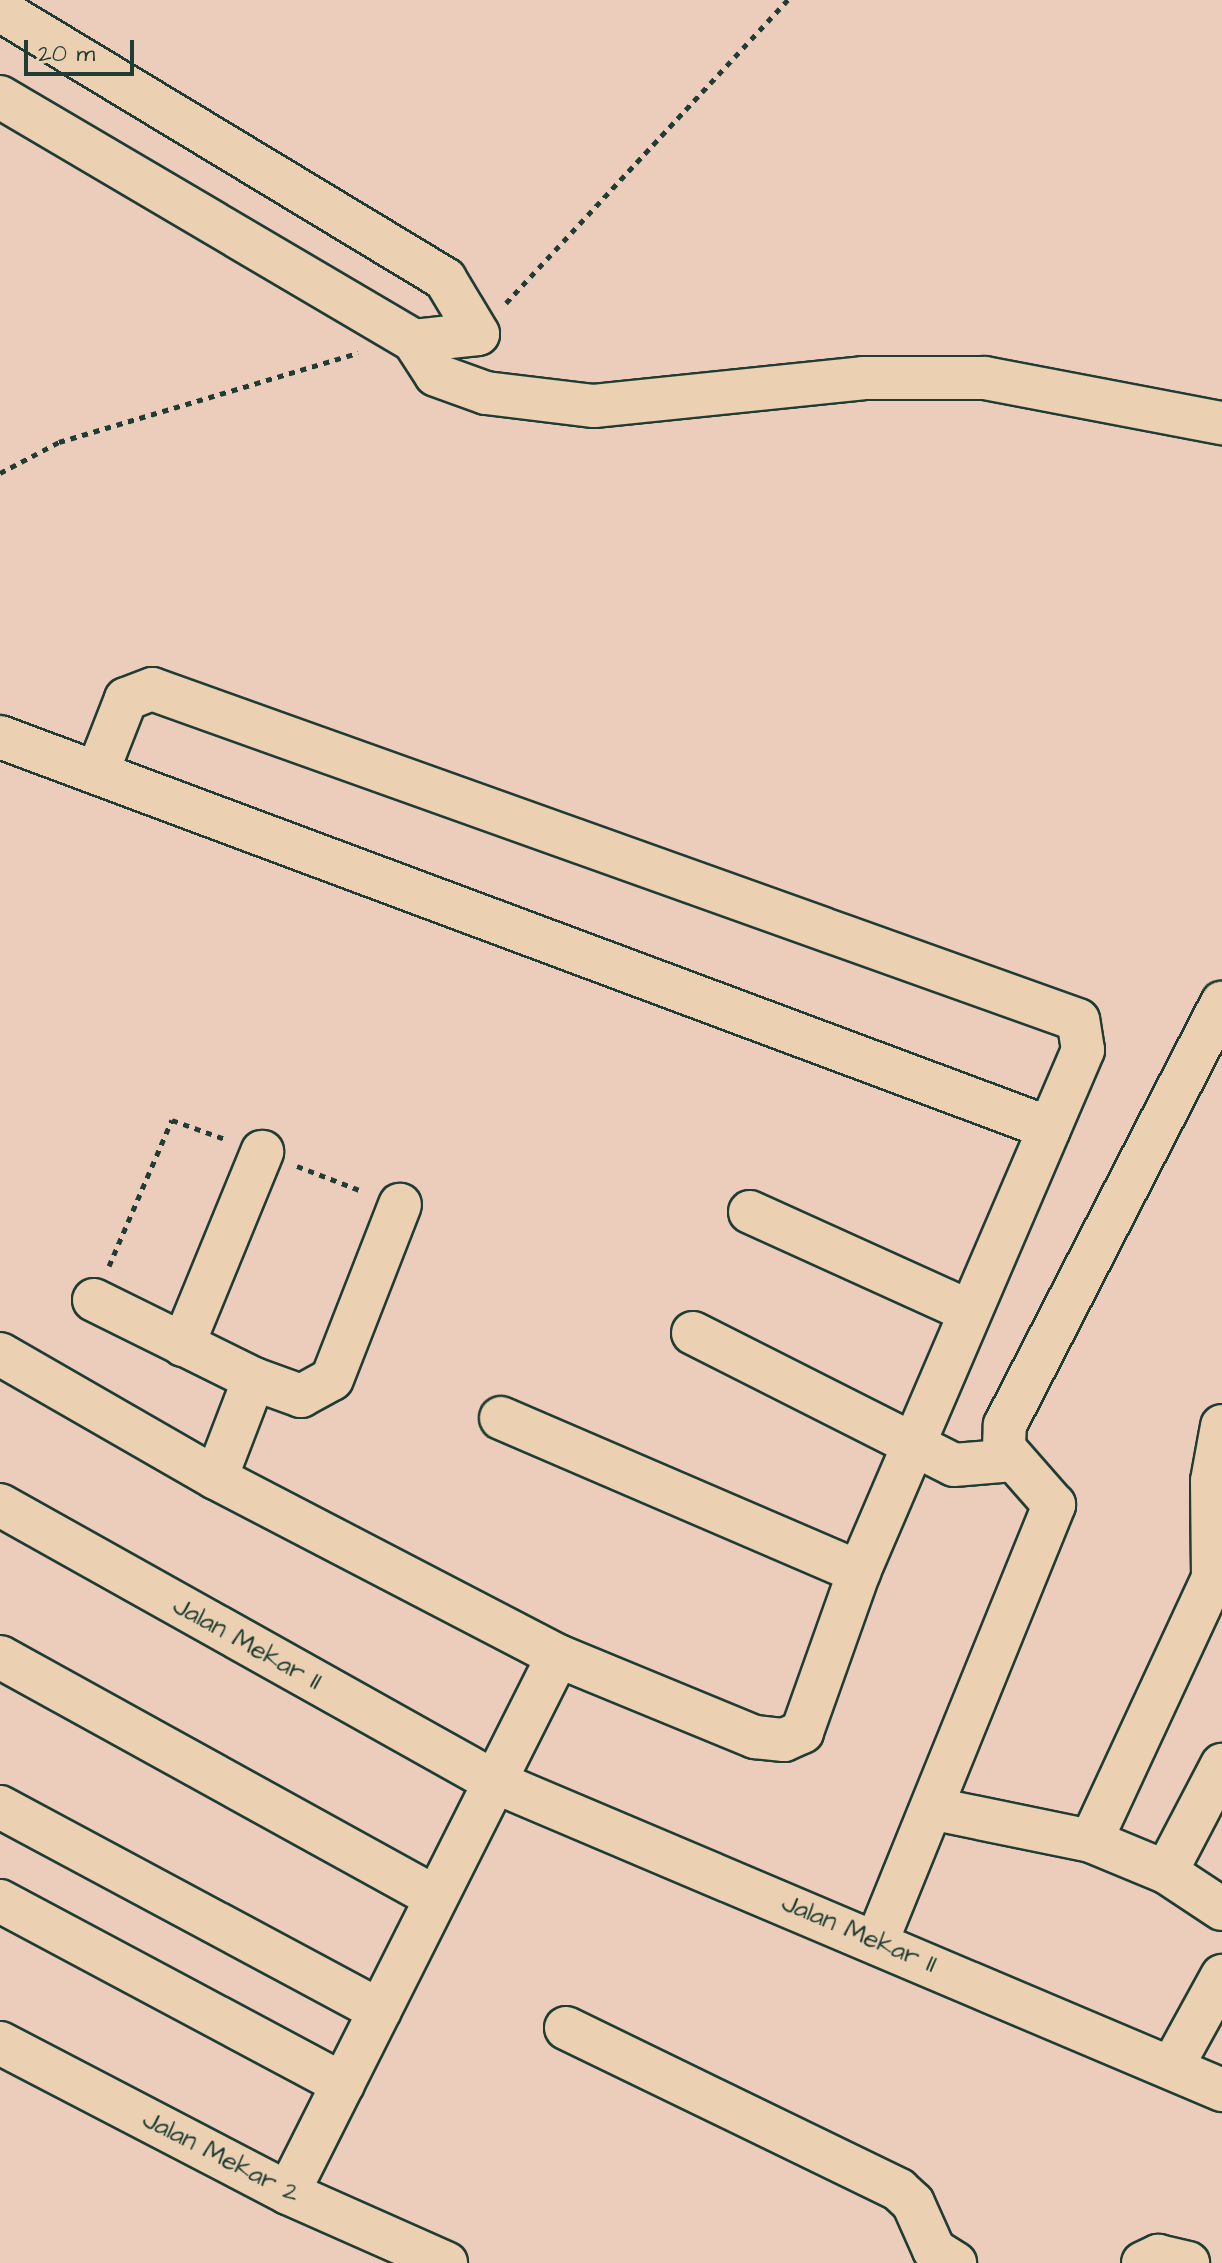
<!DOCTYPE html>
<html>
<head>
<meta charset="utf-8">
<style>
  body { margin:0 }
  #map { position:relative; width:1222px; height:2263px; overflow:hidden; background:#eccdbb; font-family:"Architects Daughter",sans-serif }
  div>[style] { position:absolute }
  .path>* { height:5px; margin-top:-2.5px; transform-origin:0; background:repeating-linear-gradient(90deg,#1f3d34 0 6px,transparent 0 12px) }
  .roads { filter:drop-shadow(2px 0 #1f3d34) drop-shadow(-2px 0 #1f3d34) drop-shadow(0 2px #1f3d34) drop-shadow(0 -2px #1f3d34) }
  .street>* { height:42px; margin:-21px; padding:0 21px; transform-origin:21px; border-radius:21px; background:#ebd0b2 }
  span { translate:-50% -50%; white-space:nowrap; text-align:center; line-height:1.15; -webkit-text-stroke:6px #ebd0b2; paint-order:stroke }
  .street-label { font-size:26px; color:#1f3d34 }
  .scale { position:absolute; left:24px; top:40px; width:110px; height:36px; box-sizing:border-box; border:4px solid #1f3d34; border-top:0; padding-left:10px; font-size:24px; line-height:28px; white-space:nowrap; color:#1f3d34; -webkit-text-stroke:6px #ebd0b2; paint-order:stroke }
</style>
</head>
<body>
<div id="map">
  <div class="path">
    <div style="left:506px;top:303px;width:414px;rotate:-47.1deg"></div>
    <div style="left:0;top:473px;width:67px;rotate:-27.7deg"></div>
    <div style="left:59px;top:442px;width:312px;rotate:-16.6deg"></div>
    <div style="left:297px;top:1166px;width:70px;rotate:21deg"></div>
    <div style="left:109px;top:1266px;width:159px;rotate:-66.7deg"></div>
    <div style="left:172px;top:1120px;width:59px;rotate:19.7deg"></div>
  </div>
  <div class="roads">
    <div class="street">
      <div style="left:0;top:10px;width:520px;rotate:31.15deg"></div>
      <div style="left:445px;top:279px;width:64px;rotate:59deg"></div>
      <div style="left:478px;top:334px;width:64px;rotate:173.8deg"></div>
      <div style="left:0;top:97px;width:481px;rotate:30.5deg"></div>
      <div style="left:414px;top:341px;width:40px;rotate:57.1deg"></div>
      <div style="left:436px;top:375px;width:53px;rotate:19.8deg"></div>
      <div style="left:486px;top:393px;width:109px;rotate:6.9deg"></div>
      <div style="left:594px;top:406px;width:270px;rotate:-5.9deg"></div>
      <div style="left:863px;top:378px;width:122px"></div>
      <div style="left:985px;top:378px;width:241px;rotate:10.8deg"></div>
      <div style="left:0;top:737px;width:1120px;rotate:20.44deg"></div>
      <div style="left:750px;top:1212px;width:239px;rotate:24.4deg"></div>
      <div style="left:94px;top:1300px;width:178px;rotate:26.3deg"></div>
      <div style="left:254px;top:1379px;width:106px;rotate:111deg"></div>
      <div style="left:693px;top:1333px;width:292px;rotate:26.8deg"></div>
      <div style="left:954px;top:1465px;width:59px;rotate:-4.8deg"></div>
      <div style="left:183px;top:1345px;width:209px;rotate:-67.7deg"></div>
      <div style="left:0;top:1354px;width:249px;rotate:29.9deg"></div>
      <div style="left:216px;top:1478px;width:386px;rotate:27.5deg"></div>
      <div style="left:558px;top:1656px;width:213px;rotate:22.4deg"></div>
      <div style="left:755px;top:1737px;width:29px;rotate:6deg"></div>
      <div style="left:784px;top:1740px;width:20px;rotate:-24deg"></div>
      <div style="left:802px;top:1732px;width:170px;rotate:-70.4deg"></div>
      <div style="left:859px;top:1572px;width:568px;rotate:-66.77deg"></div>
      <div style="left:1083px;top:1050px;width:30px;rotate:-99deg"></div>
      <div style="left:1078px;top:1020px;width:983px;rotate:-160.33deg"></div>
      <div style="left:152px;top:689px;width:28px;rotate:159deg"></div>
      <div style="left:126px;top:699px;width:79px;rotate:111.4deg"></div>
      <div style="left:254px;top:1379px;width:50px;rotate:19.9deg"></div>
      <div style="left:301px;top:1396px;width:35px;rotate:-29deg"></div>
      <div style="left:332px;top:1379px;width:187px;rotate:-68.7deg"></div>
      <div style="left:501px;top:1418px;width:390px;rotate:23.3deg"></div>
      <div style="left:0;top:1505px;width:567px;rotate:29.23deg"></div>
      <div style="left:495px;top:1782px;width:790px;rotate:22.96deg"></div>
      <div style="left:0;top:1657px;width:498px;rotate:28.9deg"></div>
      <div style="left:0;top:1807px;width:431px;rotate:28.2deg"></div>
      <div style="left:935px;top:1809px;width:159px;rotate:11.6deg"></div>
      <div style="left:1091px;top:1841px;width:81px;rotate:22.5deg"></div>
      <div style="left:1166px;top:1872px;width:67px;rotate:33.5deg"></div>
      <div style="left:1091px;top:1841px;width:290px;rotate:-65.1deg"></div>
      <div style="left:1213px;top:1578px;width:97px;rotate:-90.6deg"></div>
      <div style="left:1212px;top:1481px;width:56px;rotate:-79.7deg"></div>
      <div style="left:1166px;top:1872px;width:121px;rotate:-62.4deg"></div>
      <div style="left:0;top:1901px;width:389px;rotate:28.1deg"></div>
      <div style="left:877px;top:1941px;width:471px;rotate:-67.9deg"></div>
      <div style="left:1054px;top:1505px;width:76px;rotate:-131.3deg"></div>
      <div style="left:1004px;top:1448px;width:23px;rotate:-88deg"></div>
      <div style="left:1005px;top:1425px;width:475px;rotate:-62.8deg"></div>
      <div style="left:566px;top:2028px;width:370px;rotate:25.9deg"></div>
      <div style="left:899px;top:2190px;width:19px;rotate:43deg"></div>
      <div style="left:913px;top:2203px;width:51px;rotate:65.9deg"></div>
      <div style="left:934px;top:2250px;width:25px;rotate:32deg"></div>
      <div style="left:0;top:2043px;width:325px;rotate:27.5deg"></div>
      <div style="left:288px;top:2193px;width:173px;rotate:23.9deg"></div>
      <div style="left:1172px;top:2067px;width:104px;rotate:-61.2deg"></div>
      <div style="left:288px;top:2193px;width:601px;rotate:-63.31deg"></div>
      <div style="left:1143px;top:2263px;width:17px;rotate:-25deg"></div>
      <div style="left:1158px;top:2256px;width:31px;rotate:13deg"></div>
    </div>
  </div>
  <div class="street-label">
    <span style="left:247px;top:1644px;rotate:29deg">Jalan Mekar II</span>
    <span style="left:859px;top:1934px;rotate:23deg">Jalan Mekar II</span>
    <span style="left:221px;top:2157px;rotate:27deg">Jalan Mekar 2</span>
  </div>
  <div class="scale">20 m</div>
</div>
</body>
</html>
